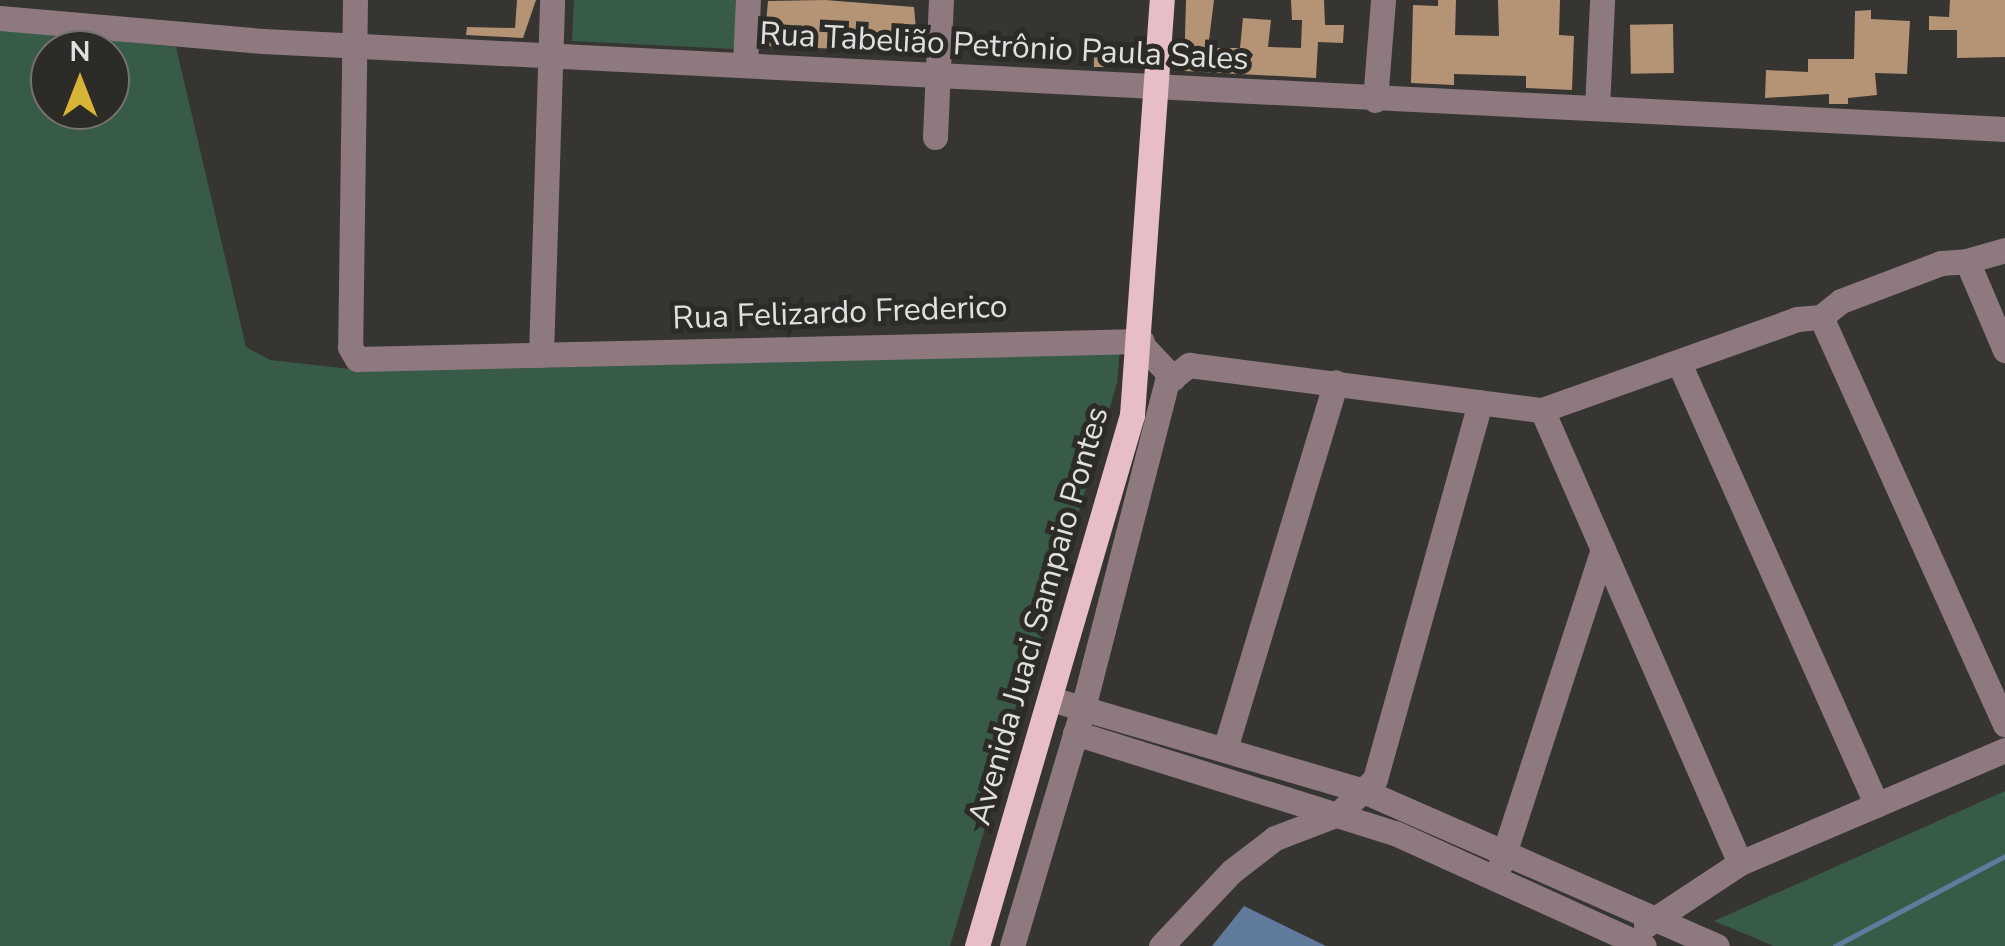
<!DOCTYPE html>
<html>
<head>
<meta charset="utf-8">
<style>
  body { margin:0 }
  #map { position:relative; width:2005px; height:946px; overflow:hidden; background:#363532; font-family:"Nunito Sans",sans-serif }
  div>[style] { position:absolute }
  .green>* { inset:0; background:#385b48 }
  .water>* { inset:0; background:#607b9b }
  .stream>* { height:5px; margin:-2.5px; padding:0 2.5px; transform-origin:2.5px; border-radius:2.5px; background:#607b9b }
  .building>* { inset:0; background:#b59375; transform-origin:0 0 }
  .minor>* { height:25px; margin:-12.5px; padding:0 12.5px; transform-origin:12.5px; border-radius:12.5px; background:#8e797e }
  .major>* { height:25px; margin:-12.5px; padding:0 12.5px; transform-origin:12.5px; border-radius:12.5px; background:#e7bdc6 }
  span { translate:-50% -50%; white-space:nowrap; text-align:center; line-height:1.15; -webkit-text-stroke:10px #2c2b28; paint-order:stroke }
  .street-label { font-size:32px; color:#e1e0de }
  .north { position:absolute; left:30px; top:30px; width:100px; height:100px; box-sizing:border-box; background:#2c2b28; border:2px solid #747371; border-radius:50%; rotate:0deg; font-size:28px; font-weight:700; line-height:40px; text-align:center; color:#e1e0de }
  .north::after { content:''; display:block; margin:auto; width:35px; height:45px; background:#d8b434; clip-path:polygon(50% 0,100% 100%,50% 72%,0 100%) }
</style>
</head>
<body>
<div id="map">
  <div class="green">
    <div style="clip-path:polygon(574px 0,737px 0,735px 49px,572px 41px)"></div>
    <div style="clip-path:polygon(evenodd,0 29px,176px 47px,246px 347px,270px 360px,359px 370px,540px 368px,1120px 346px,1117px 383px,950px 946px,0 946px,0 29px,50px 50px,110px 50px,110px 110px,50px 110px,50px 50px)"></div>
    <div style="clip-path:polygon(2005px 791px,2005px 946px,1774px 946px,1714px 921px)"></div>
  </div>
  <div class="water">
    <div style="clip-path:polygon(1244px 906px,1326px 946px,1212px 946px)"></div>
  </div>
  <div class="stream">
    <div style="left:1835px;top:946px;width:192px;rotate:-27.9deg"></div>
  </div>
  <div class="building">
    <div style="clip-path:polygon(517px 0,536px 0,523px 38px,466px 35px,467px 27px,515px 28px)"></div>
    <div style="clip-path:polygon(825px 0,914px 7px,918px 52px,764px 46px,768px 1px)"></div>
    <div style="clip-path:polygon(1186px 0,1214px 0,1208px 48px,1240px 48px,1243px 18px,1271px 20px,1268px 47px,1301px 48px,1302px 20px,1292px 20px,1291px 0,1324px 0,1325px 25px,1344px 25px,1343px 43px,1318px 42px,1316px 78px,1184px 71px)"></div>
    <div style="clip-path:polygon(1438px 0,1456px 0,1455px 35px,1499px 36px,1498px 0,1560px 0,1559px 35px,1574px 36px,1572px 90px,1526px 88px,1526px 76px,1454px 74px,1454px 85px,1411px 83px,1413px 5px,1438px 6px)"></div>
    <div style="clip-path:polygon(1950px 0,2005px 0,2005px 57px,1957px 58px,1957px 30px,1929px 30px,1929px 16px,1949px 17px)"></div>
    <div style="clip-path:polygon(1871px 10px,1871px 19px,1910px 21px,1907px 74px,1875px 73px,1877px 95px,1848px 98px,1848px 104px,1829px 104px,1829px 94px,1765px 98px,1766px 70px,1808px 72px,1808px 59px,1854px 59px,1855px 11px)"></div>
    <div style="left:1673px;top:24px;width:49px;height:43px;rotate:89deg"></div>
    <div style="left:1094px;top:48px;width:28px;height:19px"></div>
  </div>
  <div class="minor">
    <div style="left:355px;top:0;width:347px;rotate:90.8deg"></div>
    <div style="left:350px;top:347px;width:14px;rotate:60deg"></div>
    <div style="left:357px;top:359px;width:785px;rotate:-1.31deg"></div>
    <div style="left:0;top:18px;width:264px;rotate:5deg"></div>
    <div style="left:263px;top:41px;width:1744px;rotate:2.89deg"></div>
    <div style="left:745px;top:65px;width:65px;rotate:-87.4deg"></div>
    <div style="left:1375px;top:100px;width:100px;rotate:-85.4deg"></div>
    <div style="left:1597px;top:108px;width:108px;rotate:-87.3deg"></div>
    <div style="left:935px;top:137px;width:137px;rotate:-87.5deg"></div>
    <div style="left:2005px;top:250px;width:40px;rotate:164deg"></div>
    <div style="left:1967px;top:261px;width:97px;rotate:66.9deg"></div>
    <div style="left:1821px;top:317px;width:26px;rotate:-39deg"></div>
    <div style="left:1841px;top:301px;width:107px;rotate:-20.8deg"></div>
    <div style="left:1941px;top:263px;width:26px;rotate:-4deg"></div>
    <div style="left:1141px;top:344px;width:47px;rotate:46.7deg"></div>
    <div style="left:541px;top:355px;width:355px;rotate:-88.2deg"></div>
    <div style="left:1679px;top:363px;width:484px;rotate:65.9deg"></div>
    <div style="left:1542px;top:410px;width:494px;rotate:66.4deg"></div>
    <div style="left:1051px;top:699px;width:328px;rotate:16.4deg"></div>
    <div style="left:1366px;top:792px;width:383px;rotate:23.7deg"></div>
    <div style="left:1075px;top:733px;width:335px;rotate:17.4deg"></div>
    <div style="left:1395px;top:833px;width:273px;rotate:24.4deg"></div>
    <div style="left:1225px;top:749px;width:383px;rotate:-73.2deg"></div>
    <div style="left:1501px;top:863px;width:330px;rotate:-72deg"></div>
    <div style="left:1646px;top:925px;width:113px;rotate:-33.4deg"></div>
    <div style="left:1740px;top:863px;width:288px;rotate:-23.1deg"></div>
    <div style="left:1012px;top:946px;width:248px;rotate:-73.4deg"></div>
    <div style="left:1083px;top:708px;width:337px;rotate:-75.6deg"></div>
    <div style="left:1167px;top:382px;width:28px;rotate:-38deg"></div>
    <div style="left:1189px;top:365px;width:356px;rotate:7.3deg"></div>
    <div style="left:1542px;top:410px;width:271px;rotate:-19.6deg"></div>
    <div style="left:1797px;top:319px;width:24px;rotate:-5deg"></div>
    <div style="left:1821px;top:317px;width:447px;rotate:65.7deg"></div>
    <div style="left:1161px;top:946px;width:103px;rotate:-46.6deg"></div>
    <div style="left:1232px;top:871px;width:54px;rotate:-37.5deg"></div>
    <div style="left:1275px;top:838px;width:67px;rotate:-20.9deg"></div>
    <div style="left:1338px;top:814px;width:51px;rotate:-43.4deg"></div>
    <div style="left:1375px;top:779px;width:391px;rotate:-74.4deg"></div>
  </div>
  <div class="major">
    <div style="left:977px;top:946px;width:553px;rotate:-73.73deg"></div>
    <div style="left:1132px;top:415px;width:416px;rotate:-85.9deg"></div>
  </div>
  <div class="street-label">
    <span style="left:1004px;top:47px;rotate:3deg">Rua Tabelião Petrônio Paula Sales</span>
    <span style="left:840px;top:313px;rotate:-2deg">Rua Felizardo Frederico</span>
    <span style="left:1039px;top:616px;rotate:-74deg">Avenida Juaci Sampaio Pontes</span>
  </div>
  <div class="north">N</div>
</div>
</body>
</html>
